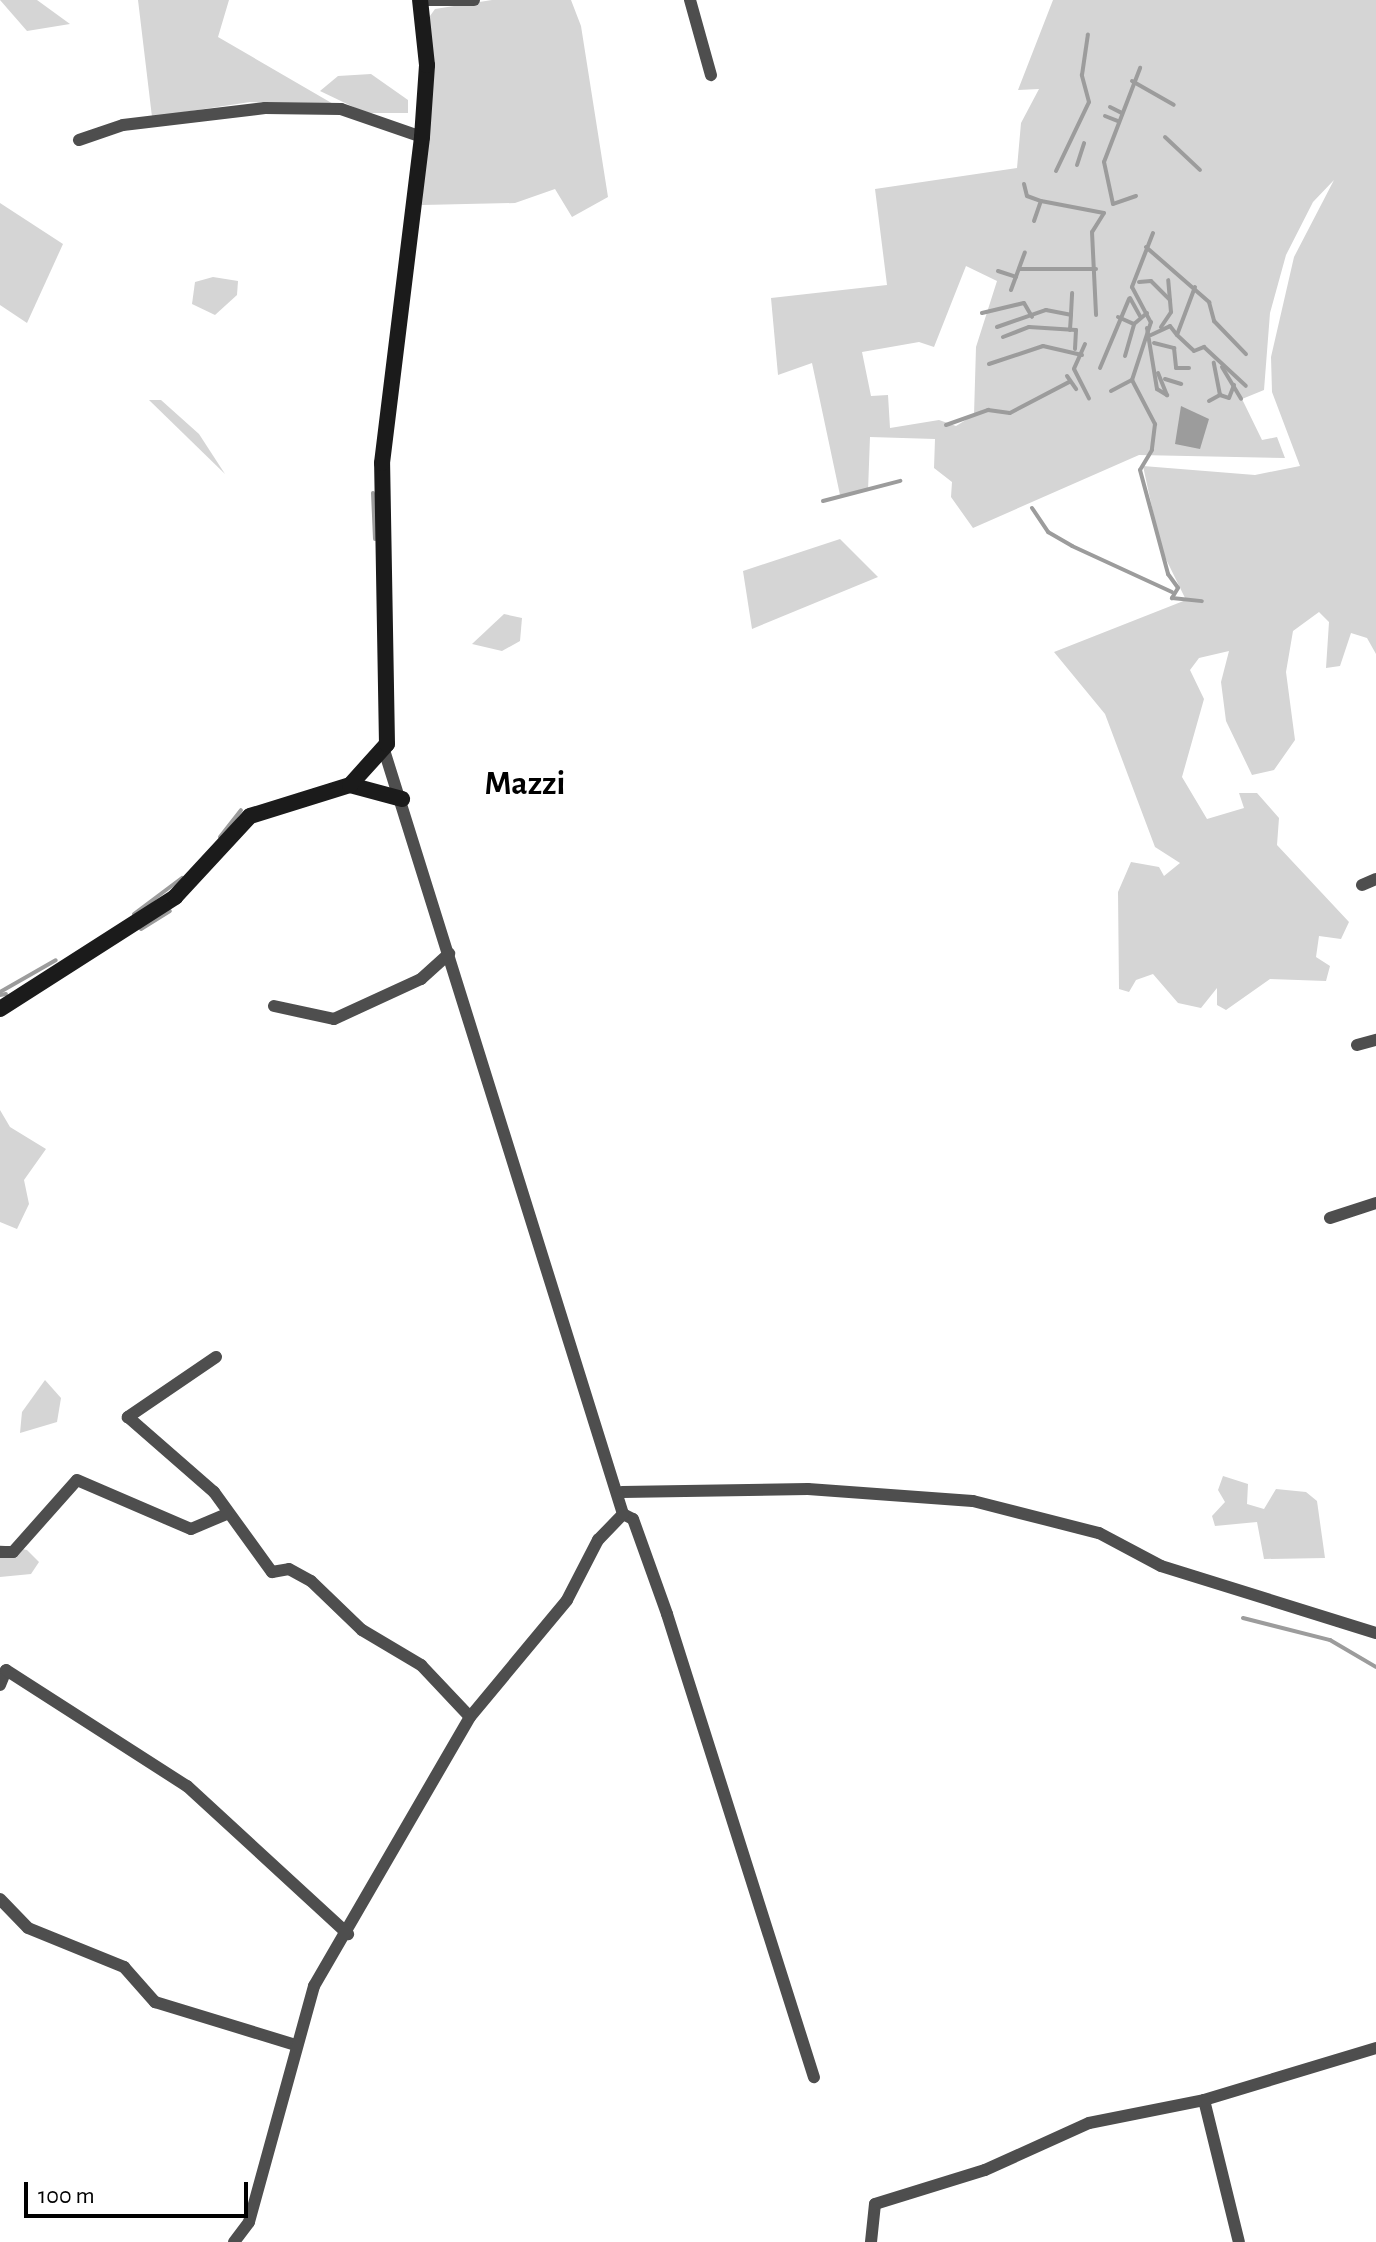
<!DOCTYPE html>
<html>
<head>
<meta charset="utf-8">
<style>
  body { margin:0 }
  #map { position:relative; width:1376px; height:2242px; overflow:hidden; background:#fff; font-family:"Alegreya Sans",sans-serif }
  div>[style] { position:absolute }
  .green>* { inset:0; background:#d5d5d5 }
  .water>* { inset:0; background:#9c9c9c }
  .stream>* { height:4px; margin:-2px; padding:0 2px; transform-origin:2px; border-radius:2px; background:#9c9c9c }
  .street>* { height:12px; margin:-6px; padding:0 6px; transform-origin:6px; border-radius:6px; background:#4e4e4e }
  .secondary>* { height:16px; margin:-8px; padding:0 8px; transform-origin:8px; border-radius:8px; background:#1b1b1b }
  span { translate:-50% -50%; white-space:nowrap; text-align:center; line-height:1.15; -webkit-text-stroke:6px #fff; paint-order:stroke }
  .quarter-label { font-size:34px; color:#000; font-weight:700 }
  .scale { position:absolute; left:24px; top:2182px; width:224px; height:36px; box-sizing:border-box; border:4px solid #000; border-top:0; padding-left:10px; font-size:24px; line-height:28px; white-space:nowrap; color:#000; -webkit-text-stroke:6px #fff; paint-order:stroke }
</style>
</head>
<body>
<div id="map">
  <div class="green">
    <div style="clip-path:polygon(0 0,37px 0,70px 24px,27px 31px)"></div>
    <div style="clip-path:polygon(138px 0,229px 0,218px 37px,335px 105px,250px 102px,152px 117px)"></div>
    <div style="clip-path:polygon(492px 0,571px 0,581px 26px,608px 197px,572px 217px,555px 189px,515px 203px,422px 205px,430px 16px,435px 9px)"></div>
    <div style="clip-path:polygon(evenodd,1053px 0,1376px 0,1376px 654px,1367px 638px,1351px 633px,1340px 666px,1326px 668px,1329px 622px,1319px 612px,1293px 631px,1286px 672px,1295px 740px,1274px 770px,1252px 775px,1226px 721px,1221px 682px,1229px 651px,1199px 658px,1190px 670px,1204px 699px,1182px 777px,1207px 819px,1244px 808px,1239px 793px,1257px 793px,1279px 818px,1277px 845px,1349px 922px,1341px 939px,1319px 936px,1316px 957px,1330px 966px,1326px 981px,1270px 979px,1226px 1010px,1217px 1005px,1217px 988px,1201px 1008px,1178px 1003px,1153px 974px,1136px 980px,1129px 992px,1119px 989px,1118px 892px,1131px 862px,1159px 867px,1164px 876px,1180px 863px,1155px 847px,1105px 714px,1054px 652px,1186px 600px,1161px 549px,1143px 466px,1255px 475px,1300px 466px,1272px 392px,1271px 357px,1294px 257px,1334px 180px,1313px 202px,1286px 255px,1270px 313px,1264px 390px,1242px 399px,1262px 440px,1277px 437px,1285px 458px,1139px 455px,973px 528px,951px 497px,952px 482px,934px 468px,935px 439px,870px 437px,868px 491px,840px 495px,812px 363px,778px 375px,771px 298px,887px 285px,875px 189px,1017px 168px,1021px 123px,1039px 89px,1018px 90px,1053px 0,966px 266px,997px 281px,976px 347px,974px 415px,956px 426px,939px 420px,890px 428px,888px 395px,871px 396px,862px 352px,919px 342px,934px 347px,966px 266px)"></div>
    <div style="clip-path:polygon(371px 74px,408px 100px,408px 113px,366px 113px,320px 91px,338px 76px)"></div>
    <div style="clip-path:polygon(0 203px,63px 244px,27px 323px,0 305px)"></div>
    <div style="clip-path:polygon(213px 277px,238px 281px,237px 295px,215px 315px,192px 304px,195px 282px)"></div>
    <div style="clip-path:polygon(149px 400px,161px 400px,199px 434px,225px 474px)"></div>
    <div style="clip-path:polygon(840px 539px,878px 577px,752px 629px,743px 571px)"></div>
    <div style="clip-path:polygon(504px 614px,522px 618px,520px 641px,502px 651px,472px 644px)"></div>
    <div style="clip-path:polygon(0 1110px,10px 1127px,46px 1149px,24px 1180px,29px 1204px,17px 1229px,0 1222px)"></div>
    <div style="clip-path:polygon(45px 1380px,61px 1398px,57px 1422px,20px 1433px,22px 1412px)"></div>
    <div style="clip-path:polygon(1223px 1476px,1248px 1484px,1247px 1504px,1264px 1509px,1276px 1489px,1306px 1492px,1317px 1501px,1325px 1558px,1264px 1559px,1257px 1522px,1215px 1526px,1212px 1516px,1225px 1502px,1218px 1490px)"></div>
    <div style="clip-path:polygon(0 1545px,27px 1550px,39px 1562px,31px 1574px,0 1577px)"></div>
  </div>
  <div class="water">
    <div style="clip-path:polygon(1181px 406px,1209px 419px,1200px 449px,1175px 444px)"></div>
  </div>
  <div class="stream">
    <div style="left:1132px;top:81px;width:48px;rotate:29.7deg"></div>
    <div style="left:1110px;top:107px;width:13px;rotate:27deg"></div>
    <div style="left:1105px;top:116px;width:14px;rotate:21deg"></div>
    <div style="left:1165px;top:137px;width:48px;rotate:43.3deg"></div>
    <div style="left:1077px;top:165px;width:23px;rotate:-72deg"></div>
    <div style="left:1056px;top:171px;width:76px;rotate:-64.4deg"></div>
    <div style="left:1089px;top:102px;width:28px;rotate:-105deg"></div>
    <div style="left:1082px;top:75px;width:41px;rotate:-81.7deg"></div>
    <div style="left:1024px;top:184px;width:12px;rotate:76deg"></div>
    <div style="left:1027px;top:196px;width:15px;rotate:20deg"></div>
    <div style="left:1041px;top:201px;width:64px;rotate:10.8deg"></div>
    <div style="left:1104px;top:213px;width:22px;rotate:122deg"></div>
    <div style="left:1092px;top:232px;width:83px;rotate:87.2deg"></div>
    <div style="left:1136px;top:196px;width:24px;rotate:161deg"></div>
    <div style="left:1113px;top:204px;width:43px;rotate:-102.1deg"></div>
    <div style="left:1104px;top:162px;width:101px;rotate:-69deg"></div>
    <div style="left:1034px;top:221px;width:21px;rotate:-71deg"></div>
    <div style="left:1153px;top:233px;width:58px;rotate:111.3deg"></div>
    <div style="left:1132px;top:287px;width:40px;rotate:62deg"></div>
    <div style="left:1151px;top:322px;width:61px;rotate:108.1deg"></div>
    <div style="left:1132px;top:380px;width:50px;rotate:62.4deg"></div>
    <div style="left:1155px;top:424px;width:26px;rotate:97deg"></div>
    <div style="left:1152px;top:450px;width:23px;rotate:121deg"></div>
    <div style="left:1140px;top:470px;width:108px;rotate:74.9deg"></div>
    <div style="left:1168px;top:574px;width:17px;rotate:54deg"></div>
    <div style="left:1178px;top:588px;width:12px;rotate:121deg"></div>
    <div style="left:1172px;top:598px;width:30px;rotate:6deg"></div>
    <div style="left:1146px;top:247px;width:84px;rotate:41.1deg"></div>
    <div style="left:1209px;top:302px;width:20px;rotate:75deg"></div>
    <div style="left:1214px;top:321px;width:46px;rotate:45.9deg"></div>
    <div style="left:1020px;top:269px;width:76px"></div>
    <div style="left:998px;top:271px;width:19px;rotate:18deg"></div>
    <div style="left:1139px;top:282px;width:12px;rotate:-5deg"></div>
    <div style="left:1151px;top:281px;width:27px;rotate:45deg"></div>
    <div style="left:1195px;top:287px;width:51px;rotate:110.6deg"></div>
    <div style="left:1177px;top:335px;width:23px;rotate:43deg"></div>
    <div style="left:1194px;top:351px;width:11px;rotate:-22deg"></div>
    <div style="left:1204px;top:347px;width:57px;rotate:42.9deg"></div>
    <div style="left:1011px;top:290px;width:40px;rotate:-69.8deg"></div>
    <div style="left:1130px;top:298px;width:21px;rotate:61deg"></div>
    <div style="left:982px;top:313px;width:43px;rotate:-13.4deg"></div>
    <div style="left:1024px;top:303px;width:16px;rotate:60deg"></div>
    <div style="left:1071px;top:314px;width:21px;rotate:-87deg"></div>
    <div style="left:1118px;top:317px;width:17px;rotate:24deg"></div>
    <div style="left:997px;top:327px;width:52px;rotate:-19.1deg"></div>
    <div style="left:1046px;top:310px;width:25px;rotate:11deg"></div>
    <div style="left:1071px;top:315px;width:15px;rotate:94deg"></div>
    <div style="left:1161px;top:327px;width:18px;rotate:-56deg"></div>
    <div style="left:1171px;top:312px;width:32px;rotate:-95deg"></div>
    <div style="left:1147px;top:328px;width:62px;rotate:80.7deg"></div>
    <div style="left:1157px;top:389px;width:12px;rotate:31deg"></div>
    <div style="left:1151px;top:335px;width:21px;rotate:-25deg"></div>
    <div style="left:1170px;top:326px;width:11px;rotate:52deg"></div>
    <div style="left:1003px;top:337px;width:28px;rotate:-21deg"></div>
    <div style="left:1029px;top:327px;width:47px;rotate:3.7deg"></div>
    <div style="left:1076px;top:330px;width:19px;rotate:93deg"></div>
    <div style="left:1154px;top:343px;width:21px;rotate:14deg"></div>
    <div style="left:1174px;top:348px;width:20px;rotate:84deg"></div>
    <div style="left:1176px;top:368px;width:13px"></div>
    <div style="left:1085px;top:344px;width:27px;rotate:114deg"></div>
    <div style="left:1074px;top:369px;width:33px;rotate:63deg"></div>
    <div style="left:1125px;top:356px;width:33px;rotate:-74deg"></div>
    <div style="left:1134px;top:324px;width:17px;rotate:-40deg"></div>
    <div style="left:989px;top:364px;width:57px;rotate:-18.4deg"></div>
    <div style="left:1043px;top:346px;width:40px;rotate:13deg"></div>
    <div style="left:1222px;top:367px;width:37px;rotate:59deg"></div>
    <div style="left:1100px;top:368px;width:75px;rotate:-67.2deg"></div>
    <div style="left:1158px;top:373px;width:24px;rotate:68deg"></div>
    <div style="left:1067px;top:376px;width:16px;rotate:55deg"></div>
    <div style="left:1165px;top:379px;width:17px;rotate:17deg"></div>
    <div style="left:1111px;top:391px;width:24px;rotate:-28deg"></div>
    <div style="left:1220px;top:395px;width:9px;rotate:18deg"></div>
    <div style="left:1229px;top:398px;width:14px;rotate:-69deg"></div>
    <div style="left:1209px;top:401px;width:13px;rotate:-29deg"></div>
    <div style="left:1220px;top:395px;width:33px;rotate:-101deg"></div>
    <div style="left:946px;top:425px;width:45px;rotate:-19.7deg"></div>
    <div style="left:988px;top:410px;width:22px;rotate:8deg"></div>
    <div style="left:1010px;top:413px;width:67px;rotate:-27.7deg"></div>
    <div style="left:373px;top:493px;width:46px;rotate:87.5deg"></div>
    <div style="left:823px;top:501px;width:80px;rotate:-14.6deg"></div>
    <div style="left:1032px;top:508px;width:29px;rotate:56deg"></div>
    <div style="left:1048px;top:532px;width:28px;rotate:30deg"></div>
    <div style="left:1072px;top:546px;width:110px;rotate:24.7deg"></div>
    <div style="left:220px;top:837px;width:34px;rotate:-52deg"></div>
    <div style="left:134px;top:914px;width:60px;rotate:-36.9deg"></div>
    <div style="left:141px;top:929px;width:34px;rotate:-32deg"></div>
    <div style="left:0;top:992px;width:64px;rotate:-29.7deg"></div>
    <div style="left:0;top:995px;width:6px;rotate:-9deg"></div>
    <div style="left:1243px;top:1618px;width:90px;rotate:14.2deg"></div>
    <div style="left:1330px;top:1640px;width:53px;rotate:30.4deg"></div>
  </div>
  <div class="street">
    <div style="left:423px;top:0;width:51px"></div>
    <div style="left:690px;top:0;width:78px;rotate:74.4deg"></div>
    <div style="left:79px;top:140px;width:46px;rotate:-18.8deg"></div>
    <div style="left:123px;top:125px;width:143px;rotate:-6.8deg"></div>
    <div style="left:265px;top:108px;width:76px;rotate:0.8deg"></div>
    <div style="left:341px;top:109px;width:86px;rotate:19.1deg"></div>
    <div style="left:1362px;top:885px;width:15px;rotate:-23deg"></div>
    <div style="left:274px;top:1006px;width:61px;rotate:12.2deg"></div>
    <div style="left:334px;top:1019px;width:96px;rotate:-24.7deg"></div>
    <div style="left:421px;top:979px;width:38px;rotate:-42deg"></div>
    <div style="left:1357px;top:1045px;width:20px;rotate:-15deg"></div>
    <div style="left:1330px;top:1218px;width:48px;rotate:-18.1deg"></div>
    <div style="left:216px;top:1357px;width:107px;rotate:145.7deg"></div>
    <div style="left:128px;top:1417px;width:114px;rotate:41.1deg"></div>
    <div style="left:214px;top:1492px;width:99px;rotate:54.1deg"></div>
    <div style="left:272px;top:1572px;width:17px;rotate:-10deg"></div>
    <div style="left:289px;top:1569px;width:25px;rotate:29deg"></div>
    <div style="left:311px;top:1581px;width:71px;rotate:43.9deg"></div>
    <div style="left:362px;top:1630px;width:69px;rotate:30.7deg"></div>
    <div style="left:421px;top:1665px;width:71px;rotate:46.7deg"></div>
    <div style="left:622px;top:1492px;width:186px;rotate:-0.9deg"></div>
    <div style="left:808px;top:1489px;width:165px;rotate:4.2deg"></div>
    <div style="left:973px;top:1501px;width:130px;rotate:14.3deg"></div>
    <div style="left:1099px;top:1533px;width:70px;rotate:28deg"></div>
    <div style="left:1161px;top:1566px;width:225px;rotate:17.3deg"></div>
    <div style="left:623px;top:1514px;width:11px;rotate:27deg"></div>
    <div style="left:633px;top:1519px;width:101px;rotate:70.3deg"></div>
    <div style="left:667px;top:1614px;width:486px;rotate:72.4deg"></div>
    <div style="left:0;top:1552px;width:13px"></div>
    <div style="left:13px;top:1552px;width:96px;rotate:-48.4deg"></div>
    <div style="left:77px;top:1480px;width:124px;rotate:23.3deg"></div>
    <div style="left:191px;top:1529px;width:38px;rotate:-23deg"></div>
    <div style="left:0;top:1685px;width:16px;rotate:-68deg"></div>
    <div style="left:6px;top:1670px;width:215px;rotate:32.7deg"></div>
    <div style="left:187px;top:1786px;width:219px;rotate:42.6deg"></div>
    <div style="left:0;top:1899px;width:40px;rotate:46deg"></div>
    <div style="left:28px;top:1928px;width:104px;rotate:22.1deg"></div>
    <div style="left:124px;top:1967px;width:47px;rotate:48.5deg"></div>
    <div style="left:155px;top:2002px;width:147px;rotate:17deg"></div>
    <div style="left:1204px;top:2100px;width:180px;rotate:-16.8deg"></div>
    <div style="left:234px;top:2242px;width:25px;rotate:-53deg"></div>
    <div style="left:249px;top:2222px;width:245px;rotate:-74.6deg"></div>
    <div style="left:314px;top:1986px;width:311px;rotate:-59.9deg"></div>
    <div style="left:470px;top:1717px;width:152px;rotate:-50.3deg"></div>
    <div style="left:567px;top:1600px;width:68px;rotate:-62.7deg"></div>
    <div style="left:598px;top:1540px;width:36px;rotate:-46deg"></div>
    <div style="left:623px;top:1514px;width:801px;rotate:-107.37deg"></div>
    <div style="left:871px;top:2242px;width:38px;rotate:-84deg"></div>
    <div style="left:875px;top:2204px;width:115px;rotate:-17.2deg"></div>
    <div style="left:985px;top:2170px;width:114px;rotate:-24.3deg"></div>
    <div style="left:1089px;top:2123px;width:117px;rotate:-11.3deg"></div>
    <div style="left:1204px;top:2100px;width:146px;rotate:76.2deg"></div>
  </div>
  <div class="secondary">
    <div style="left:350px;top:785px;width:54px;rotate:15.1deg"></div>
    <div style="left:0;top:1009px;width:208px;rotate:-32.6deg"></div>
    <div style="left:175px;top:897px;width:110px;rotate:-47.2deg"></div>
    <div style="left:250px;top:816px;width:105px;rotate:-17.2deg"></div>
    <div style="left:350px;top:785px;width:55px;rotate:-47.9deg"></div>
    <div style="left:387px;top:744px;width:281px;rotate:-91deg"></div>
    <div style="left:382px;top:463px;width:328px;rotate:-83deg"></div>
    <div style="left:422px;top:137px;width:72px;rotate:-86deg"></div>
    <div style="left:427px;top:65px;width:65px;rotate:-96.1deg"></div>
  </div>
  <div class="quarter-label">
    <span style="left:525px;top:785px">Mazzi</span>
  </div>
  <div class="scale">100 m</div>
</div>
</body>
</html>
